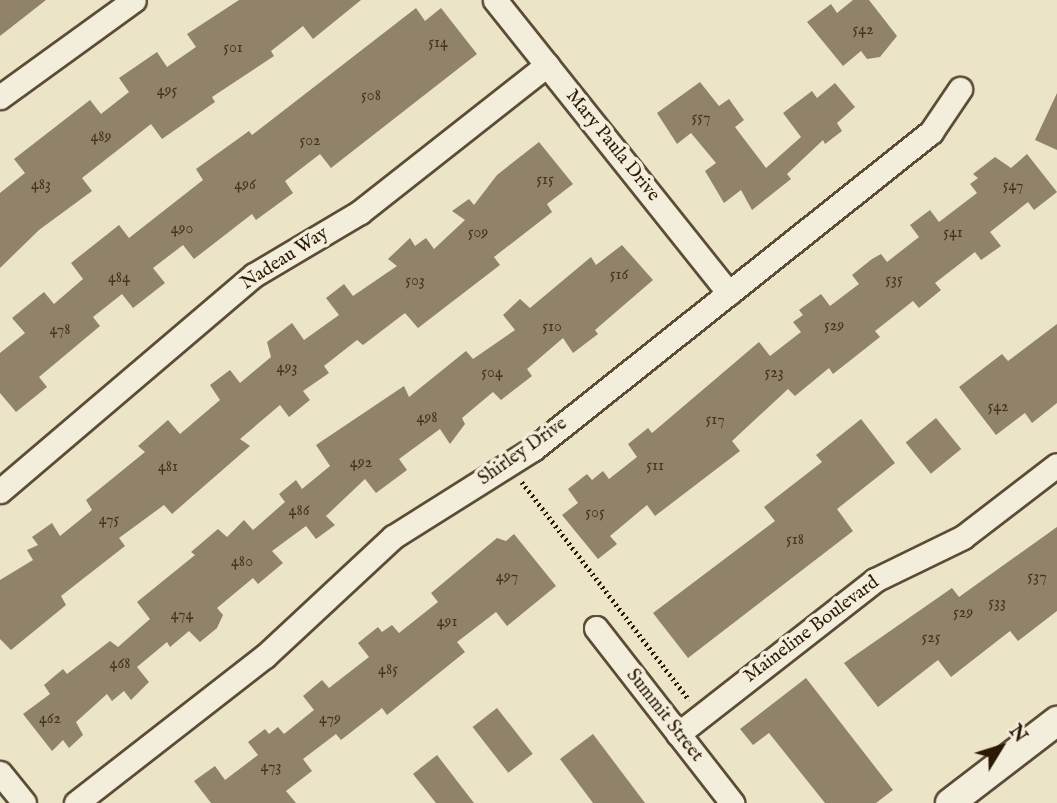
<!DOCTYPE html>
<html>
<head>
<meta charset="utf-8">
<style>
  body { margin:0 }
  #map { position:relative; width:1057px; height:803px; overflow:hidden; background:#ece4c7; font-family:"IM FELL English",serif }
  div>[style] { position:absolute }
  .building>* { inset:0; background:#90836a; transform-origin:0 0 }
  .path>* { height:4.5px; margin-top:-2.25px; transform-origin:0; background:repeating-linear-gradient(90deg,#2c1a05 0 2px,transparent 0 5.5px) }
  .roads { filter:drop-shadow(2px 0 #5c4c36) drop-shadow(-2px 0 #5c4c36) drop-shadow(0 2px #5c4c36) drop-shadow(0 -2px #5c4c36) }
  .minor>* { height:23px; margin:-11.5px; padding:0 11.5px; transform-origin:11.5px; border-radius:11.5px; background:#f3eddb }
  .tertiary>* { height:28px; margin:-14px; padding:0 14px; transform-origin:14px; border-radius:14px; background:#f3eddb }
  span { translate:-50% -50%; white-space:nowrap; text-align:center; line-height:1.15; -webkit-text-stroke:7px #f3eddb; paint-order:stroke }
  .number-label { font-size:16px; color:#45341e }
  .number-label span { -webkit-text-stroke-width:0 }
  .street-label { font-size:19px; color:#2c1a05 }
  .north { position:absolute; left:966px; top:712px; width:70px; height:70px; -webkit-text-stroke:5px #f3eddb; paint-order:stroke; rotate:52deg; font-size:19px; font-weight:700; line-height:28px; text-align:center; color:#2c1a05 }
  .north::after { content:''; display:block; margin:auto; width:24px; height:32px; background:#2c1a05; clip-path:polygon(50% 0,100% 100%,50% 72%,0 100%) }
</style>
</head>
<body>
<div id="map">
  <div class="building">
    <div style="clip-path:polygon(0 0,46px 0,0 36px)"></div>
    <div style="clip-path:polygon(239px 0,361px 0,313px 39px,303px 26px,271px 51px,274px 56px,212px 97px,215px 102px,162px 139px,151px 124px,82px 178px,92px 191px,39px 230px,0 268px,0 193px,25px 173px,14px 159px,90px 100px,101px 114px,129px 92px,119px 78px,157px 52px,167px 67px,196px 47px,187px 34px)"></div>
    <div style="clip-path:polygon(853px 0,869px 0,897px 36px,880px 57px,867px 59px,861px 51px,843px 66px,807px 22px,831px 4px,837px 13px)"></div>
    <div style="clip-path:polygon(416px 8px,425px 21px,441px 8px,477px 54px,331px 168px,320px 154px,285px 181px,293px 193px,256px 220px,252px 214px,194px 259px,183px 245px,153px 268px,165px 283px,133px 308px,122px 294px,93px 317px,100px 326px,39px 377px,47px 387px,16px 412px,0 393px,0 353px,25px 333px,12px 318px,44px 292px,54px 304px,83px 279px,71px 263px,119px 225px,129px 238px,203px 180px,196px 169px,249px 131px,252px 135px)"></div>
    <div style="clip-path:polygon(700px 82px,719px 106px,729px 99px,744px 120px,735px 127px,766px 168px,801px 137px,783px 113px,812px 91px,817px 98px,835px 83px,855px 107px,837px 123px,842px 131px,825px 144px,823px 140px,787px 174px,791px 179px,752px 210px,741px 190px,724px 203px,705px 171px,716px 163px,691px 133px,677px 144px,657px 113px)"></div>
    <div style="clip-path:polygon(1057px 93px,1057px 150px,1035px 140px)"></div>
    <div style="clip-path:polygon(539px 142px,573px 184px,547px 204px,552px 212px,494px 257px,500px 265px,418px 328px,405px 313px,363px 345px,357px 340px,324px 366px,329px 373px,303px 391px,310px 400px,289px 417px,280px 405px,240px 439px,250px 446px,172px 514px,164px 505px,119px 538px,125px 546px,61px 596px,66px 605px,11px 650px,0 639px,0 580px,33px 560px,27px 550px,38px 545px,32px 537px,52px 523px,60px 536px,92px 510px,86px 500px,145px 452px,138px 446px,168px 420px,180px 434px,220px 400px,210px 385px,230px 370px,240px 383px,271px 357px,267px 342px,292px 323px,304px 340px,339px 315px,326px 298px,344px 284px,353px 296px,397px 266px,388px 259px,410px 238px,415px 246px,426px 238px,434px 249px,465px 220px,452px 211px,469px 199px,474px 205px,497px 175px)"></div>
    <div style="clip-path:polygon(1027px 154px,1057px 192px,1034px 210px,1028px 202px,990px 232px,1001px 246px,981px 260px,975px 252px,935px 283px,941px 290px,919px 308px,913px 301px,875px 331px,880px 337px,833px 374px,829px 368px,795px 396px,788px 389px,732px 441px,740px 451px,655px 516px,647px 505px,610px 536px,617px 544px,598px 559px,562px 515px,578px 503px,568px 489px,587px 474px,592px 480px,603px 471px,609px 479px,637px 457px,628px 444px,648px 428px,652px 433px,759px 342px,770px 356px,801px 332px,793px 322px,803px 315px,799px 310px,821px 294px,830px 306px,859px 284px,852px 275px,872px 259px,881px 254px,887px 262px,919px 237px,910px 225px,930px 210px,939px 222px,977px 193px,970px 184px,978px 178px,973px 174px,995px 157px,1011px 168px)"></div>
    <div style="clip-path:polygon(622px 245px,653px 280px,595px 330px,598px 334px,573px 353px,563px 338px,527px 369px,532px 376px,501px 400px,493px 392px,462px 418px,465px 424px,450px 444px,440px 429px,399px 459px,407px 470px,376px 493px,365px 479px,326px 516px,335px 525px,316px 539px,306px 526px,272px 551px,283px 563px,258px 584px,253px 578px,217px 608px,223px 615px,217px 628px,200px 642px,189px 631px,170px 647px,167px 642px,137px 667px,149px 682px,131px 700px,124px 691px,112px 701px,107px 694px,76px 722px,83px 735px,69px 748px,63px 740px,52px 751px,23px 714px,50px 694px,44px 685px,63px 669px,67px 674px,110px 641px,118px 647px,150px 619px,137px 602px,195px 555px,191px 552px,218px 529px,227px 537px,244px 520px,253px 530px,285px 502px,279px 494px,296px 480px,302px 489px,330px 466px,316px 445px,404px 386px,409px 397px,466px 351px,473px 359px,515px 330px,503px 315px,520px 299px,530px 308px,591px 257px,596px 265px)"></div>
    <div style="clip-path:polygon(1057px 324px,1057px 403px,1032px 423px,1025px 413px,996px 435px,959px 387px,1002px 354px,1008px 361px)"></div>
    <div style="left:936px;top:418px;width:40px;height:39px;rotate:51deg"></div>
    <div style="clip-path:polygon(861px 419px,895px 463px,837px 509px,853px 531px,688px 658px,653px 613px,775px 521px,764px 507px,822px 462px,816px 455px)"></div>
    <div style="clip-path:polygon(1057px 527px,1057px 611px,1018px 641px,1010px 631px,951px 677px,938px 660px,878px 707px,844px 663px,952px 588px,959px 597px)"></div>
    <div style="clip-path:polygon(514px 534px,556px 586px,507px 626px,496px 612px,457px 642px,465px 652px,387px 715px,382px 708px,341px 740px,336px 734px,303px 759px,312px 771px,286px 791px,296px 803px,211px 803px,194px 781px,215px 766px,225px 780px,258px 755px,248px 742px,265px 729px,269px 734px,278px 727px,284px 734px,314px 710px,303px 696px,322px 680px,329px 688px,369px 657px,358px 643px,378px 627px,382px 632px,392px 625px,399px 633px,438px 602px,431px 593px,497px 538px,506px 541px)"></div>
    <div style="clip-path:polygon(806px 678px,893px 790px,876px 803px,825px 803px,769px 733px,753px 745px,740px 729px)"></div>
    <div style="left:497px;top:708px;width:58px;height:31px;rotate:52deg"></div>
    <div style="clip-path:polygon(593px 734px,645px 803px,593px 803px,560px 759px)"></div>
    <div style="clip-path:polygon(437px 755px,474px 803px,436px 803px,413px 774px)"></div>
  </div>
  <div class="path">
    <div style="left:522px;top:482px;width:275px;rotate:52.5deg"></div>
  </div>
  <div class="roads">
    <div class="minor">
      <div style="left:495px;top:0;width:375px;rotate:51.4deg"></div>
      <div style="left:0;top:97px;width:165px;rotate:-35.9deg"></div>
      <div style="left:0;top:491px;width:333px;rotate:-40.4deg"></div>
      <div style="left:254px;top:275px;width:123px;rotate:-30.7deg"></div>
      <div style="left:360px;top:212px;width:238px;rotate:-38.2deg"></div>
      <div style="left:596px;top:628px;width:222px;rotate:52.1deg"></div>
      <div style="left:678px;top:734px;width:250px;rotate:-38deg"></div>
      <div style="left:875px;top:580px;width:98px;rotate:-26deg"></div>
      <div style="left:963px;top:537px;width:118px;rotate:-37.5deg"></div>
      <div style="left:0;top:773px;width:38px;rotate:51deg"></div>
      <div style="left:76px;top:803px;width:239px;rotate:-37.9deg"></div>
      <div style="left:265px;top:656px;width:175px;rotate:-42.9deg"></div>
      <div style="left:393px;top:537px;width:165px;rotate:-32.2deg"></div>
      <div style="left:533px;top:449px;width:509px;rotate:-38.54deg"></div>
      <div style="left:931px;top:132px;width:52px;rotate:-56deg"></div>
    </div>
    <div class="tertiary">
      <div style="left:950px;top:803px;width:135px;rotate:-37.5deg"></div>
    </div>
  </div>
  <div class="number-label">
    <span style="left:863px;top:30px">542</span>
    <span style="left:438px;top:43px">514</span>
    <span style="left:233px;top:48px">501</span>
    <span style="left:167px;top:91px">495</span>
    <span style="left:371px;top:96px">508</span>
    <span style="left:701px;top:118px">557</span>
    <span style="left:101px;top:137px">489</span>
    <span style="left:310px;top:141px">502</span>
    <span style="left:545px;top:180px">515</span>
    <span style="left:41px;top:185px">483</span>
    <span style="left:245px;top:185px">496</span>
    <span style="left:1013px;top:186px">547</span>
    <span style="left:182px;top:229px">490</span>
    <span style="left:478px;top:233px">509</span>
    <span style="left:953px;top:233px">541</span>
    <span style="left:619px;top:275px">516</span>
    <span style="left:119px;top:278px">484</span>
    <span style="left:894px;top:280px">535</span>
    <span style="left:415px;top:281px">503</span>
    <span style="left:834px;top:326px">529</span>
    <span style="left:552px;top:327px">510</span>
    <span style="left:60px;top:330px">478</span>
    <span style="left:287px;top:368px">493</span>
    <span style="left:492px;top:373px">504</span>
    <span style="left:774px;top:373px">523</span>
    <span style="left:998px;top:407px">542</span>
    <span style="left:427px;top:418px">498</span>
    <span style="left:715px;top:420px">517</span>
    <span style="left:361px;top:463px">492</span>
    <span style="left:655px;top:466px">511</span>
    <span style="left:168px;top:467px">481</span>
    <span style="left:299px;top:511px">486</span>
    <span style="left:595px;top:513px">505</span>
    <span style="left:109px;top:520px">475</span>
    <span style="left:795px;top:540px">518</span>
    <span style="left:242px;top:562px">480</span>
    <span style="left:507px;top:577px">497</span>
    <span style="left:1037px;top:577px">537</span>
    <span style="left:997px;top:603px">533</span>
    <span style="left:963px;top:613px">529</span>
    <span style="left:182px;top:615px">474</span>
    <span style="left:447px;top:622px">491</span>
    <span style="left:931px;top:638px">525</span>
    <span style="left:120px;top:664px">468</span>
    <span style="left:388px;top:670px">485</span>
    <span style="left:50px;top:719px">462</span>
    <span style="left:330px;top:719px">479</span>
    <span style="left:271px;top:767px">473</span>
  </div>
  <div class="street-label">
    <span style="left:612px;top:146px;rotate:51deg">Mary Paula Drive</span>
    <span style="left:285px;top:259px;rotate:-33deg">Nadeau Way</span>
    <span style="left:523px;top:452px;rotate:-35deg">Shirley Drive</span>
    <span style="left:812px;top:630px;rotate:-37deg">Maineline Boulevard</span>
    <span style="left:664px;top:716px;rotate:52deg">Summit Street</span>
  </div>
  <div class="north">N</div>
</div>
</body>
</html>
